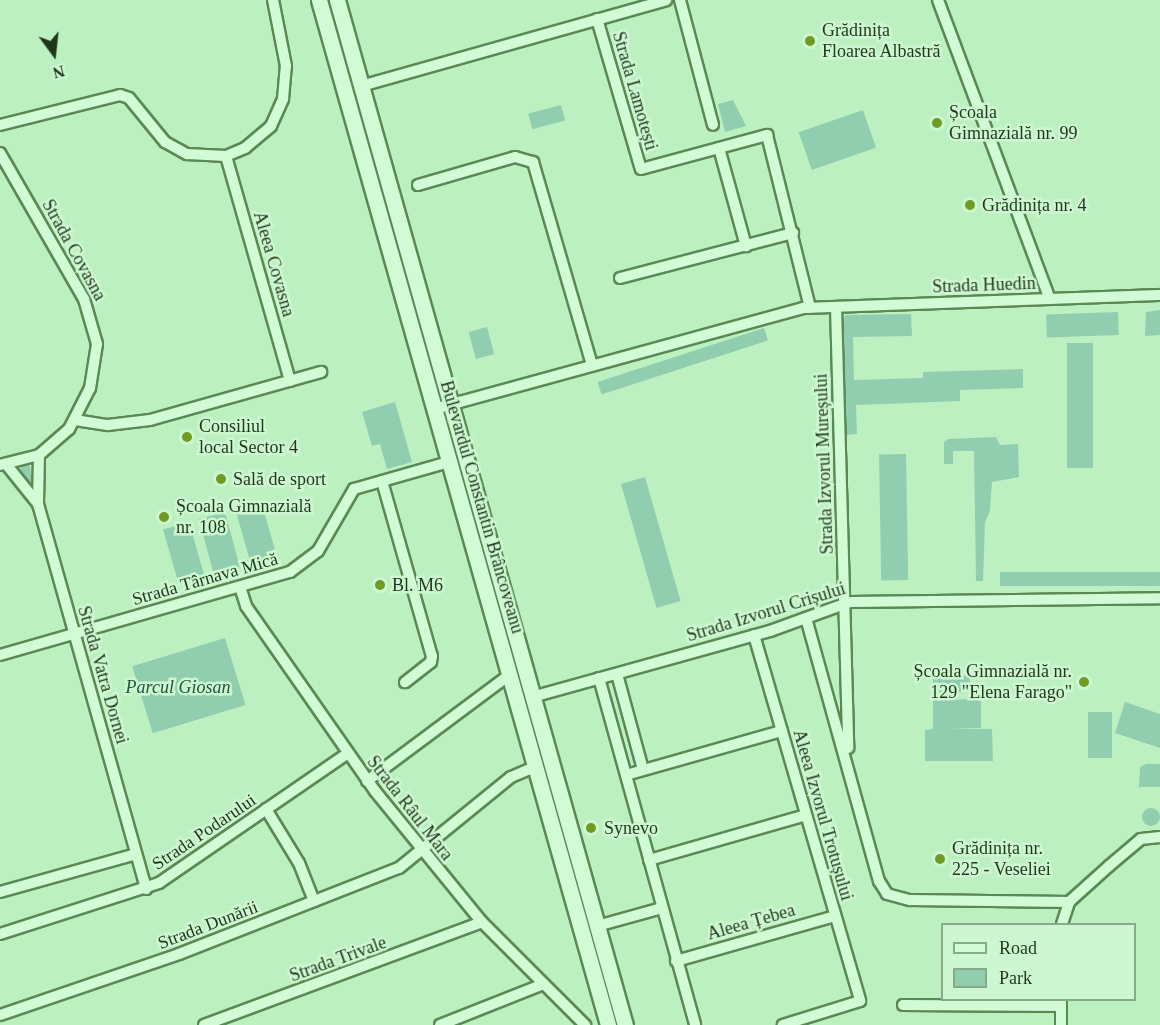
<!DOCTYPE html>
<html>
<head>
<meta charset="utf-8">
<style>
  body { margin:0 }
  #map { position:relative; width:1160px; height:1025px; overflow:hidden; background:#bdf0c1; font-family:Georgia,serif }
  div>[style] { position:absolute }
  .green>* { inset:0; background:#91ceaf; transform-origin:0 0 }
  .round { border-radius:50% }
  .roads { filter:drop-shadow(2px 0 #5a8955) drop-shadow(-2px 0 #5a8955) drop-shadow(0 2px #5a8955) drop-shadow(0 -2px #5a8955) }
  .minor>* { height:10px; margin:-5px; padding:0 5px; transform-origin:5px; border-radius:5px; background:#d1fbd4 }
  .secondary>* { height:15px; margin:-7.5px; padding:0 7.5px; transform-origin:7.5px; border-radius:7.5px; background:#d1fbd4 }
  .dots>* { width:16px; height:16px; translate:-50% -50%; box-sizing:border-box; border:3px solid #cdf7d1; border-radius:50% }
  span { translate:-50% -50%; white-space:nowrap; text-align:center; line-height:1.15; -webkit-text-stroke:5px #cdf7d1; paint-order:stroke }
  .poi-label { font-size:18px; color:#1f371b }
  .left { translate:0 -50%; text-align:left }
  .right { translate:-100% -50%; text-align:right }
  .street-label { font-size:18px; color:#1f371b }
  .park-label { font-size:18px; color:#205541; font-style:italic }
  .legend { position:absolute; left:941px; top:923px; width:195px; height:78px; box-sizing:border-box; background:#cdf7d1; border:2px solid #87aa88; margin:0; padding:8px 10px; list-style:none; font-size:18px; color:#1f371b }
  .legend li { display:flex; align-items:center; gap:12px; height:30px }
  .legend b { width:30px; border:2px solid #87aa88 }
  .north { position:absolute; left:24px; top:24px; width:60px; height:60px; -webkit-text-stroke:4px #cdf7d1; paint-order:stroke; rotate:165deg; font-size:16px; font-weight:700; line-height:24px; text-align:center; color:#1f371b }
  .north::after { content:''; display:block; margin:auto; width:21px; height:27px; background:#1f371b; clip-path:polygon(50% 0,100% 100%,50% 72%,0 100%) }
</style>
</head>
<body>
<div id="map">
  <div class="green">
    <div style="clip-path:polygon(733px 100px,746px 126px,725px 132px,718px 104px)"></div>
    <div style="left:561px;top:105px;width:16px;height:34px;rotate:75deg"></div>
    <div style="left:863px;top:110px;width:40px;height:68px;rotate:71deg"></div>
    <div style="clip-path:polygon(1160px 310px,1160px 335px,1145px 336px,1146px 312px)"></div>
    <div style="left:1118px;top:312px;width:23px;height:72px;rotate:88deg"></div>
    <div style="clip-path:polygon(911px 314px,912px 336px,853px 337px,854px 380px,923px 378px,923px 372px,1023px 369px,1023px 388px,960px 390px,960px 401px,856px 405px,857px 434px,844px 435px,841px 320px,846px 315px)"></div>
    <div style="left:487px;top:327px;width:28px;height:19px;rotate:75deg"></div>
    <div style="left:764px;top:328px;width:13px;height:175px;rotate:72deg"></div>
    <div style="left:1067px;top:343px;width:26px;height:125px"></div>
    <div style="clip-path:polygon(395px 402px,412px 462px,387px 469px,380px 444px,372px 446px,362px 412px)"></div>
    <div style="clip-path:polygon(996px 437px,1000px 445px,1018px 444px,1019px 477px,992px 482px,990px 510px,985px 523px,983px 581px,976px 581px,974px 451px,953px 451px,953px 464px,944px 464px,944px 442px,948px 439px)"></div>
    <div style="left:906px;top:454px;width:126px;height:27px;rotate:89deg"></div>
    <div style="clip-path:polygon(25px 464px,30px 466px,32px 486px,19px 470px)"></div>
    <div style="left:645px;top:477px;width:129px;height:25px;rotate:74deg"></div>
    <div style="left:261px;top:501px;width:58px;height:27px;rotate:74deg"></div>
    <div style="left:225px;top:512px;width:57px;height:27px;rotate:75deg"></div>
    <div style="left:189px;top:522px;width:56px;height:27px;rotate:74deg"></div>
    <div style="left:1160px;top:572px;width:14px;height:160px;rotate:90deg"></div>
    <div style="left:225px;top:638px;width:70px;height:97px;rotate:73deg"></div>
    <div style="left:933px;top:675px;width:37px;height:17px"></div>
    <div style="clip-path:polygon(981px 699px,981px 728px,948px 729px,992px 729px,993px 761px,925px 761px,925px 730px,933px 729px,933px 700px)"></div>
    <div style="clip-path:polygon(1125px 702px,1160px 714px,1160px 748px,1115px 733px)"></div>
    <div style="left:1088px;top:712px;width:24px;height:46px"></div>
    <div style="clip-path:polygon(1146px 764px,1160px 764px,1160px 787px,1139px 787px,1140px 767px)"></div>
    <div class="round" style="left:1142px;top:808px;width:18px;height:18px"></div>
  </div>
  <div class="roads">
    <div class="minor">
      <div style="left:680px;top:0;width:129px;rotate:75.2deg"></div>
      <div style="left:938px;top:0;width:319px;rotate:69.5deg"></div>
      <div style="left:597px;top:19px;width:156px;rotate:73.7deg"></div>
      <div style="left:641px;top:169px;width:131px;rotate:-15.1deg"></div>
      <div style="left:767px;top:135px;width:178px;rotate:76deg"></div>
      <div style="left:361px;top:86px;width:317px;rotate:-15.7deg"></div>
      <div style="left:0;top:125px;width:124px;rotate:-14deg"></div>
      <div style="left:120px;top:95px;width:9px;rotate:18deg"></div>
      <div style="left:129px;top:98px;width:57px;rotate:50.7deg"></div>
      <div style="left:165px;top:142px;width:25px;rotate:29deg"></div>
      <div style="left:187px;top:154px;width:39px;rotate:3deg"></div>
      <div style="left:226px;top:156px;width:21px;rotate:-23deg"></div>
      <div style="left:245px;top:148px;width:34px;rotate:-40deg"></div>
      <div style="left:271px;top:126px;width:30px;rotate:-66deg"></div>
      <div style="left:283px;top:99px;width:33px;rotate:-85deg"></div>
      <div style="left:286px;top:66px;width:67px;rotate:-101.1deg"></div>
      <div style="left:719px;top:148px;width:102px;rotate:74.6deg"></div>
      <div style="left:0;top:153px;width:168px;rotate:60.1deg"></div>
      <div style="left:84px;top:299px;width:47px;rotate:73.9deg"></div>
      <div style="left:97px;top:344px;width:45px;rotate:99deg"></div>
      <div style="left:90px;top:388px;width:46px;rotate:117.1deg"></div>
      <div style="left:69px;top:429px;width:40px;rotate:139deg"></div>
      <div style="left:39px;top:455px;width:40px;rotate:165.6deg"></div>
      <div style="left:226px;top:156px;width:234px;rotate:74.1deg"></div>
      <div style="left:418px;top:185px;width:101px;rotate:-16.1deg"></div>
      <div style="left:515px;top:157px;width:19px;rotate:16deg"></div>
      <div style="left:533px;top:162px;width:211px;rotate:73.8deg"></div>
      <div style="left:620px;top:278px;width:179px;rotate:-14.6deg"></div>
      <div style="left:836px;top:307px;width:441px;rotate:88.4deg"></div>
      <div style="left:434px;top:409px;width:383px;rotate:-15.3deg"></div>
      <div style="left:803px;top:308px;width:357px;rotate:-2.1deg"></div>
      <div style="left:75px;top:420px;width:33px;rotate:9deg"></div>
      <div style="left:108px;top:425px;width:42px;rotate:-6.8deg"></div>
      <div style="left:150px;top:420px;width:178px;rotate:-15.7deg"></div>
      <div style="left:39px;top:455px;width:49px;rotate:91.2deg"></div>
      <div style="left:38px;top:504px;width:400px;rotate:74.3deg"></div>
      <div style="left:6px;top:464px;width:51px;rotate:51.3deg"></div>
      <div style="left:382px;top:481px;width:182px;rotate:74.1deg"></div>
      <div style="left:432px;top:656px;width:6px;rotate:99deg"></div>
      <div style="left:431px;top:662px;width:33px;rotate:142deg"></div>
      <div style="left:240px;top:587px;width:20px;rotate:72deg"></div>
      <div style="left:246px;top:606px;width:226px;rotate:55.1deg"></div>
      <div style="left:375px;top:791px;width:169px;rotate:50.8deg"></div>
      <div style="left:482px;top:922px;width:146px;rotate:45deg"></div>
      <div style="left:806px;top:618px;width:273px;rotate:74.5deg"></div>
      <div style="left:879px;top:881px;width:15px;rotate:58deg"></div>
      <div style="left:887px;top:894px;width:24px;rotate:15deg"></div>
      <div style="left:910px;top:900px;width:159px;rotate:0.7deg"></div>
      <div style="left:754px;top:635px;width:381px;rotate:73.8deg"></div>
      <div style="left:860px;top:1001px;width:81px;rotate:162.7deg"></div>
      <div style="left:0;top:655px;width:302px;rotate:-16deg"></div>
      <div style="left:290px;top:572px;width:35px;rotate:-37deg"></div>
      <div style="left:318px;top:551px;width:72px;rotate:-59.9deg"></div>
      <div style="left:354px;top:489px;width:99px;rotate:-15.9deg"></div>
      <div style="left:617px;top:674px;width:99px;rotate:74.8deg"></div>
      <div style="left:599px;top:678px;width:360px;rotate:74.5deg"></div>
      <div style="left:532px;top:697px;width:247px;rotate:-15.5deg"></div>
      <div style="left:770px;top:631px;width:85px;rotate:-19.9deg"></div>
      <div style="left:850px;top:602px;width:310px;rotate:-0.7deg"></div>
      <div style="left:626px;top:775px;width:162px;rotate:-15.8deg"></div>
      <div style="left:367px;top:781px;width:177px;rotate:-36.7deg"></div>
      <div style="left:266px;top:809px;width:63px;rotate:58.6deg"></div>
      <div style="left:299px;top:863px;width:41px;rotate:68.5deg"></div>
      <div style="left:649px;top:860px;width:163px;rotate:-16deg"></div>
      <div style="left:0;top:892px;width:141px;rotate:-15.6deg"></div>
      <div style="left:1062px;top:924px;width:23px;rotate:-72deg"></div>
      <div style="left:1069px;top:902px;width:54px;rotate:-42deg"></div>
      <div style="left:1109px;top:866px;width:42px;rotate:-40.2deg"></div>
      <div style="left:1141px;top:839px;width:19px;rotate:-6deg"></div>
      <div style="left:597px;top:926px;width:67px;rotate:-15.5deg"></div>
      <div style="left:0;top:934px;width:167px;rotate:-17.8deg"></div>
      <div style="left:159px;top:883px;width:228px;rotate:-34.5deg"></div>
      <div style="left:676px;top:961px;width:165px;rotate:-15.8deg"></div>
      <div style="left:903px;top:1005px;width:158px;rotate:0.4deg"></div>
      <div style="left:0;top:1015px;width:189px;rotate:-18.8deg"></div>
      <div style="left:179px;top:954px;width:236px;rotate:-21.4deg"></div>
      <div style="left:399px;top:868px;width:144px;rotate:-39.1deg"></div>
      <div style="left:511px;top:777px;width:26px;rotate:-23deg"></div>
      <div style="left:204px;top:1025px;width:296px;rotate:-20.3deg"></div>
      <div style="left:440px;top:1025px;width:109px;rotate:-21.6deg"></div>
      <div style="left:1061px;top:1025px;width:25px;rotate:-90deg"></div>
    </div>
    <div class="secondary">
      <div style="left:319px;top:0;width:1065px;rotate:74.25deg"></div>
      <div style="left:337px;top:0;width:1065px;rotate:74.31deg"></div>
    </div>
  </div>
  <div class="dots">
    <div style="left:810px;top:41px;background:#6f9b22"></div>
    <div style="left:937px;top:123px;background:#6f9b22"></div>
    <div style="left:970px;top:205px;background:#6f9b22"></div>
    <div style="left:187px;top:437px;background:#6f9b22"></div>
    <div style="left:221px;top:479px;background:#6f9b22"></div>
    <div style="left:164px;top:517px;background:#6f9b22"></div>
    <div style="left:380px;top:585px;background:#6f9b22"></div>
    <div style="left:1084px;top:682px;background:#6f9b22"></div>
    <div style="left:591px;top:828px;background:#6f9b22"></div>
    <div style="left:940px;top:859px;background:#6f9b22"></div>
  </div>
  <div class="poi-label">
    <span class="left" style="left:822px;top:41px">Grădinița<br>Floarea Albastră</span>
    <span class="left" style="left:949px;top:123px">Școala<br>Gimnazială nr. 99</span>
    <span class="left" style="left:982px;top:205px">Grădinița nr. 4</span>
    <span class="left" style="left:199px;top:437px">Consiliul<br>local Sector 4</span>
    <span class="left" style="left:233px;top:479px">Sală de sport</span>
    <span class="left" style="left:176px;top:517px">Școala Gimnazială<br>nr. 108</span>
    <span class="left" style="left:392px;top:585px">Bl. M6</span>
    <span class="right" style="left:1072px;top:682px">Școala Gimnazială nr.<br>129 "Elena Farago"</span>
    <span class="left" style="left:604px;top:828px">Synevo</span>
    <span class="left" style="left:952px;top:859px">Grădinița nr.<br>225 - Veseliei</span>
  </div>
  <div class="street-label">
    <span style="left:635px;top:91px;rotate:74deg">Strada Lamotești</span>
    <span style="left:74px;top:250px;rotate:61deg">Strada Covasna</span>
    <span style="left:274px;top:264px;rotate:74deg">Aleea Covasna</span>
    <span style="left:984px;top:285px;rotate:-2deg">Strada Huedin</span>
    <span style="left:824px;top:464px;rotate:-92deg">Strada Izvorul Mureșului</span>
    <span style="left:482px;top:507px;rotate:74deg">Bulevardul Constantin Brâncoveanu</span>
    <span style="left:205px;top:579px;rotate:-16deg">Strada Târnava Mică</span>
    <span style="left:766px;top:612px;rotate:-17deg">Strada Izvorul Crișului</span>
    <span style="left:103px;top:675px;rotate:74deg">Strada Vatra Dornei</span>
    <span style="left:410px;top:808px;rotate:52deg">Strada Râul Mara</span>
    <span style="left:823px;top:815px;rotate:74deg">Aleea Izvorul Trotușului</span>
    <span style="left:204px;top:832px;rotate:-34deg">Strada Podarului</span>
    <span style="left:751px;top:922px;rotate:-16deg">Aleea Țebea</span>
    <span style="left:208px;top:925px;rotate:-21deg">Strada Dunării</span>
    <span style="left:338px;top:959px;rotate:-20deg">Strada Trivale</span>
  </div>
  <div class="park-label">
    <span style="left:178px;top:687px">Parcul Giosan</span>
  </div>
  <ul class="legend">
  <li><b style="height:8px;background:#d1fbd4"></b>Road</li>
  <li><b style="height:16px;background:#91ceaf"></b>Park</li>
  </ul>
  <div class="north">N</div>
</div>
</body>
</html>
